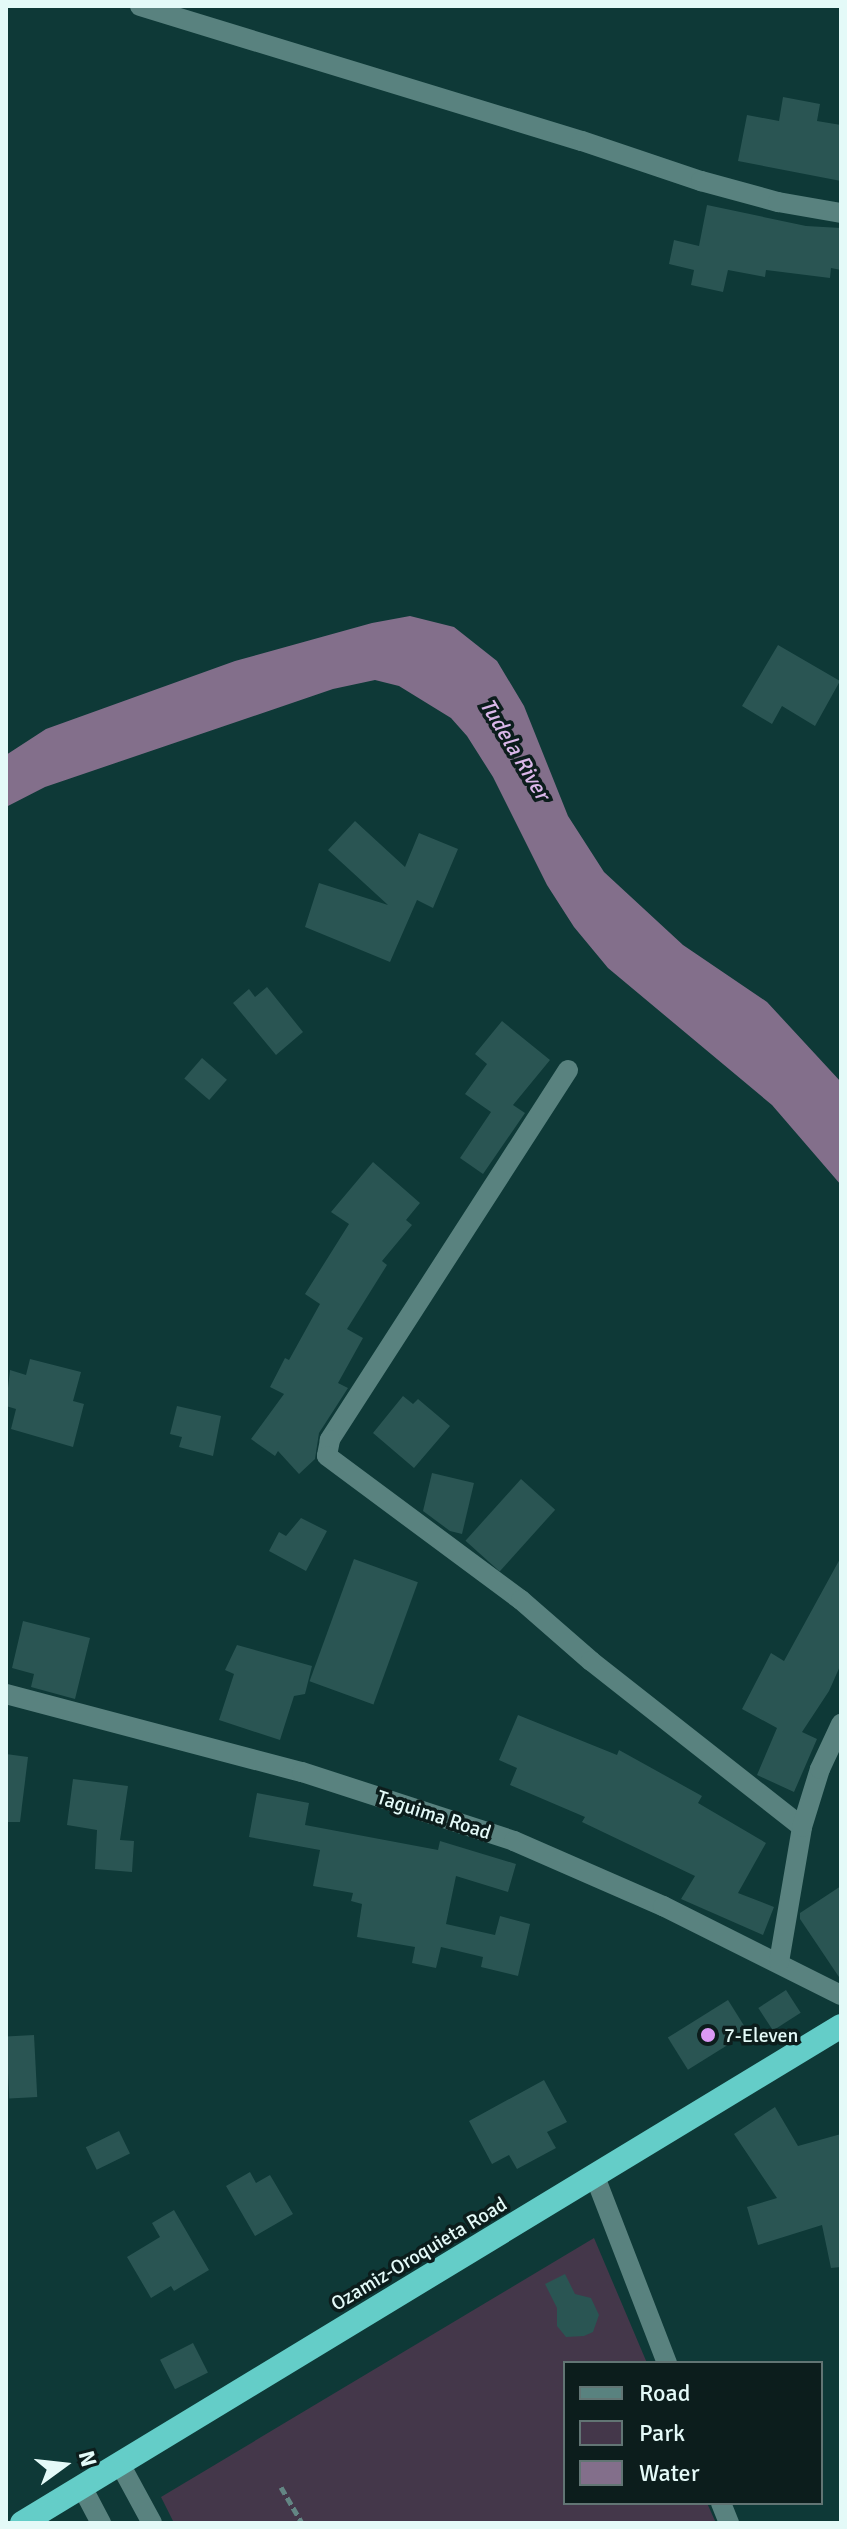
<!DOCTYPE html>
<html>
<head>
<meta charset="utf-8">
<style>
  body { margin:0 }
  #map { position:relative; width:847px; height:2529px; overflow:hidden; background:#0e3937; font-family:Signika,sans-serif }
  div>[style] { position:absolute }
  .green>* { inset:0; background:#44374a }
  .water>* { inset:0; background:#836f8b }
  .building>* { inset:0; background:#2a5553; transform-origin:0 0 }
  .path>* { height:5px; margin-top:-2.5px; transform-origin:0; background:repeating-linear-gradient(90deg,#638684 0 8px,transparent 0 12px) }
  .minor>* { height:20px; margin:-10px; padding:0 10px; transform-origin:10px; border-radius:10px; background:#59827f }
  .highway>* { height:24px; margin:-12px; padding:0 12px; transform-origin:12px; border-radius:12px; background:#64cdc8 }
  .dots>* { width:22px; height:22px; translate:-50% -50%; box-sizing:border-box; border:4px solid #0c1d1c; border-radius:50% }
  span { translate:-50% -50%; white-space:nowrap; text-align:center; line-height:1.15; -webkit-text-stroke:7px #0c1d1c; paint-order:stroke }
  .street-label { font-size:20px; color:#e4faf8 }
  .poi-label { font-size:20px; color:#e4faf8 }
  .left { translate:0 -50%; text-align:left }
  .water-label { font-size:22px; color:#dab7e9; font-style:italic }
  .frame { position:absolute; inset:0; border:8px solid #e4faf8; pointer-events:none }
  .legend { position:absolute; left:563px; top:2361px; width:260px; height:144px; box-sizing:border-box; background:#0c1d1c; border:2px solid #627574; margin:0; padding:10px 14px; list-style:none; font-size:24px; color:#e4faf8 }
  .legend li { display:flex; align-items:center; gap:16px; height:40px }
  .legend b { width:40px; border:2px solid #627574 }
  .north { position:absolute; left:24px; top:2425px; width:80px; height:80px; -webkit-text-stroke:6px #0c1d1c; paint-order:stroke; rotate:75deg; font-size:22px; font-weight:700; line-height:32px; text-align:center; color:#e4faf8 }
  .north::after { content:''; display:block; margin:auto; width:28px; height:36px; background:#e4faf8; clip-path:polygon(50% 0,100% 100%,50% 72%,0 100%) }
</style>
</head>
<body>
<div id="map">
  <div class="green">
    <div style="clip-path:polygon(594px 2238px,647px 2363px,565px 2363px,565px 2503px,707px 2503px,716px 2523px,174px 2523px,161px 2497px)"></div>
  </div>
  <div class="water">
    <div style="clip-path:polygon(410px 616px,454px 627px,497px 661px,524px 706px,568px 816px,604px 872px,683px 945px,767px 1002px,841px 1082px,841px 1185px,772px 1105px,608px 968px,574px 927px,547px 885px,493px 777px,467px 736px,451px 718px,399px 686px,375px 680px,333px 689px,45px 787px,6px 807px,6px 755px,46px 729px,235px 661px,372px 623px)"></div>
  </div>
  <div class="building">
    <div style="clip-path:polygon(783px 97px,820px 104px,817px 121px,841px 125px,841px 181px,738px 161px,747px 115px,779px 121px)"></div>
    <div style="clip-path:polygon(707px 205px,806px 226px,841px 228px,841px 270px,831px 268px,830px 278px,766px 270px,765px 277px,728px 270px,723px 292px,691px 285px,694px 270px,669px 264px,674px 240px,699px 246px)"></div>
    <div style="clip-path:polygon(778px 645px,840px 681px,815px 726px,782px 706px,772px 724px,742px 706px)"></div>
    <div style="clip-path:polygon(355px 821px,405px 867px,419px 833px,458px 849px,433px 908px,417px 900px,390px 962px,305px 927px,319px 883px,388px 905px,328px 850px)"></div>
    <div style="clip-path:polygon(267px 987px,303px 1032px,276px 1055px,233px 1003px,249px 989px,255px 997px)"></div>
    <div style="clip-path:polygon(502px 1021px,550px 1060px,513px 1105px,525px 1113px,483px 1174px,460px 1158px,491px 1112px,465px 1094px,487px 1064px,475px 1054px)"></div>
    <div style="left:202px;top:1058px;width:33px;height:27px;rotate:41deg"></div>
    <div style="clip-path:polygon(373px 1162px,420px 1203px,406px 1220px,412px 1225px,382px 1261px,387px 1265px,347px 1329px,363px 1338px,338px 1383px,348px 1388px,319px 1433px,315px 1459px,299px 1474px,278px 1451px,275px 1456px,251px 1439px,284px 1394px,270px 1387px,285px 1358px,289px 1360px,320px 1304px,305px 1294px,349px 1224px,331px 1212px)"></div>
    <div style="clip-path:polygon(30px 1359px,81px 1372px,73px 1401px,84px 1404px,73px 1447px,11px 1429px,16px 1409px,6px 1406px,10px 1370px,26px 1375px)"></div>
    <div style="clip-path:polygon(403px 1396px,413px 1404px,418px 1399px,450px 1426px,414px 1468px,373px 1433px)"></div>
    <div style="clip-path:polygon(177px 1406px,221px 1416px,213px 1456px,179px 1447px,182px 1437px,170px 1434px)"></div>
    <div style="clip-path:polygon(432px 1473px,474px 1483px,462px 1534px,450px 1531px,423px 1511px)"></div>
    <div style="left:521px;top:1479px;width:46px;height:83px;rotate:42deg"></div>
    <div style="clip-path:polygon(301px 1518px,327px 1531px,306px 1571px,269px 1551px,279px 1532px,286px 1536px)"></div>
    <div style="clip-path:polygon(841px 1557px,841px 1664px,829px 1691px,802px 1732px,817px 1739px,794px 1792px,757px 1775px,777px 1728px,742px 1709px,771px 1653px,784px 1661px)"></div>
    <div style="left:354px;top:1559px;width:68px;height:130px;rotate:20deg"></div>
    <div style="clip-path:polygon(23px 1621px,90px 1638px,75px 1699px,31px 1687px,34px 1674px,12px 1668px)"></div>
    <div style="clip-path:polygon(237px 1645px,312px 1666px,305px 1694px,294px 1696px,280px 1740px,219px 1720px,234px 1674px,225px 1670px)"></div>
    <div style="clip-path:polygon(518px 1715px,617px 1755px,619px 1750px,702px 1796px,698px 1803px,766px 1843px,738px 1893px,774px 1907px,763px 1935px,681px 1899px,695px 1876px,582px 1822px,585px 1817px,510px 1785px,517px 1768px,499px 1760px)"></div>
    <div style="clip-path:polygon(6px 1754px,28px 1757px,20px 1822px,6px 1822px)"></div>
    <div style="clip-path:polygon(73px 1779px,128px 1786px,120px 1840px,134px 1841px,132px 1872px,95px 1869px,97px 1830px,67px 1825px)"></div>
    <div style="clip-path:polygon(257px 1793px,309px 1803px,305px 1825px,438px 1850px,440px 1841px,516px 1864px,508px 1892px,456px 1876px,446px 1924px,495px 1935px,500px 1916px,530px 1924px,518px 1976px,481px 1967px,483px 1957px,441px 1947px,436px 1968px,412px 1963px,415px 1947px,357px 1937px,362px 1904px,351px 1901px,353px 1893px,313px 1886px,320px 1850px,249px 1837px)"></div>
    <div style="clip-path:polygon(841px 1886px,841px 1980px,800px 1919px,800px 1913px)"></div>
    <div style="left:786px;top:1990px;width:27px;height:33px;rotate:57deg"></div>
    <div style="left:728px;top:2000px;width:38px;height:71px;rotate:58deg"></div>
    <div style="left:34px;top:2035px;width:62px;height:28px;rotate:87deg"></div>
    <div style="clip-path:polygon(544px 2080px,567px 2122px,547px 2132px,556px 2148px,517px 2169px,509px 2155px,492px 2164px,469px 2121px)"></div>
    <div style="clip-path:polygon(775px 2107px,798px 2146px,841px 2134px,841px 2267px,831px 2268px,822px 2225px,758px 2245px,747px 2207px,777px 2198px,734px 2134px)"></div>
    <div style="left:119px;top:2131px;width:25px;height:37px;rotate:64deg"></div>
    <div style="clip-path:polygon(250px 2172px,256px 2183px,270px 2175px,293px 2214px,255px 2236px,226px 2186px)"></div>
    <div style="clip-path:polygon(174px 2210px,209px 2270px,174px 2291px,171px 2286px,151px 2298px,127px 2257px,160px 2237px,152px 2223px)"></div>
    <div style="clip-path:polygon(565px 2274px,575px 2294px,591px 2298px,599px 2315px,593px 2332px,584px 2336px,566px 2337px,557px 2326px,557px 2308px,545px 2284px)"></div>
    <div style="left:193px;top:2343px;width:33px;height:37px;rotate:63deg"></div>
  </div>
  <div class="path">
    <div style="left:281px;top:2487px;width:42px;rotate:59.7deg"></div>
  </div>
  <div class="minor">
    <div style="left:140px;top:6px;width:462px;rotate:17deg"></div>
    <div style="left:582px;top:141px;width:126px;rotate:18.6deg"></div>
    <div style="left:701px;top:181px;width:80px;rotate:15.3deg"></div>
    <div style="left:778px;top:202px;width:64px;rotate:9.9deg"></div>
    <div style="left:568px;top:1070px;width:440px;rotate:122.8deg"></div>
    <div style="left:330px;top:1440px;width:16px;rotate:101deg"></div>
    <div style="left:327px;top:1456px;width:242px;rotate:36.6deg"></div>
    <div style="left:521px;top:1600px;width:93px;rotate:41.1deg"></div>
    <div style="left:591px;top:1661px;width:268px;rotate:38.2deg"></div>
    <div style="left:6px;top:1694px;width:306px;rotate:14.8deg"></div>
    <div style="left:302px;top:1772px;width:223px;rotate:18deg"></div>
    <div style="left:514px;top:1841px;width:163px;rotate:23.6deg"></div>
    <div style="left:663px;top:1906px;width:199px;rotate:26.6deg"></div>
    <div style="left:779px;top:1962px;width:137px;rotate:-80.3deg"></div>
    <div style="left:802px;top:1827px;width:61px;rotate:-72.8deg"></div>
    <div style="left:820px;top:1769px;width:50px;rotate:-65deg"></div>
    <div style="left:594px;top:2174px;width:203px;rotate:68.9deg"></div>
    <div style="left:120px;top:2464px;width:67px;rotate:61.5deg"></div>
    <div style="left:82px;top:2487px;width:41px;rotate:62.2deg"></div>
    <div style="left:721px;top:2503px;width:22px;rotate:68deg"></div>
  </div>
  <div class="highway">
    <div style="left:22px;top:2523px;width:958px;rotate:-31.25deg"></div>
  </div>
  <div class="dots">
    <div style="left:708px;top:2035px;background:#db99f5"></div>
  </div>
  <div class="street-label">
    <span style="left:434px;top:1815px;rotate:18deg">Taguima Road</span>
    <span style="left:419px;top:2254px;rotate:-31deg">Ozamiz-Oroquieta Road</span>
  </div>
  <div class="poi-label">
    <span class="left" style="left:724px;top:2035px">7-Eleven</span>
  </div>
  <div class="water-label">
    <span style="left:515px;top:749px;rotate:59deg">Tudela River</span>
  </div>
  <div class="frame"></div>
  <ul class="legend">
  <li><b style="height:10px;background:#59827f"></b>Road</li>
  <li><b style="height:22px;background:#44374a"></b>Park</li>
  <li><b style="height:22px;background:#836f8b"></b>Water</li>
  </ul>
  <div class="north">N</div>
</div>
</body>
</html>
